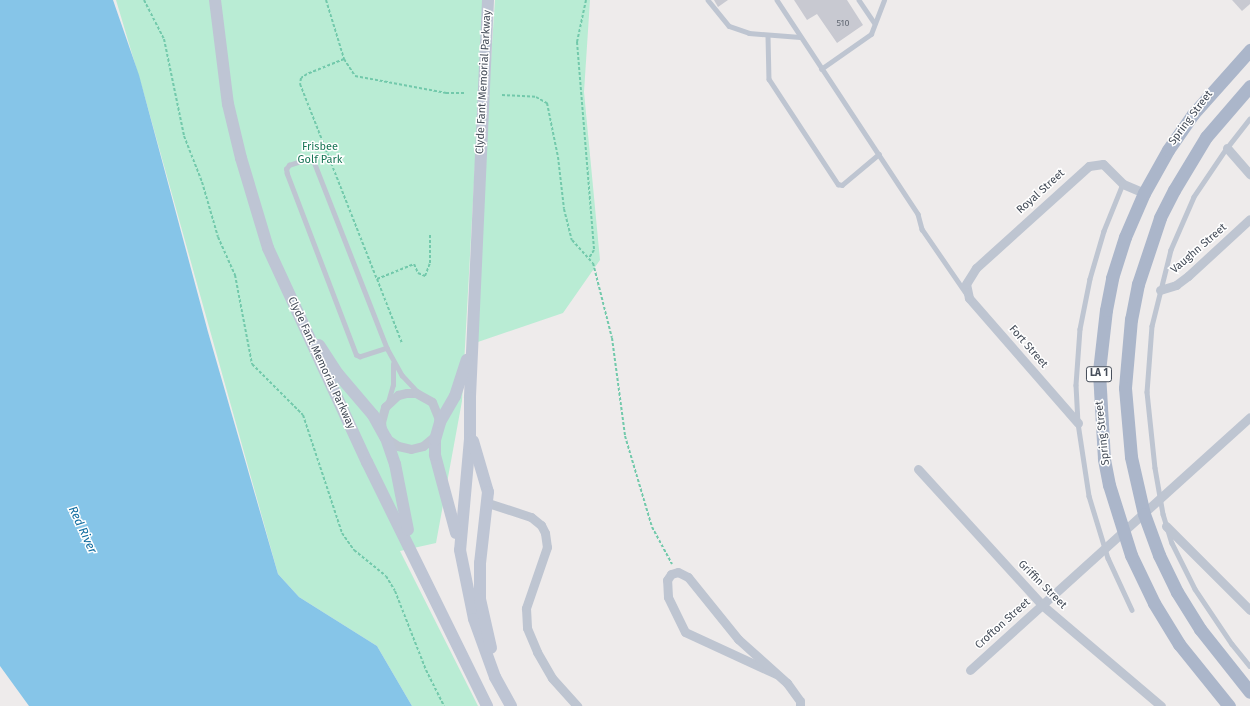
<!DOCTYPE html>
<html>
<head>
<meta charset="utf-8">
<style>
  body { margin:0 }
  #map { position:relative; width:1250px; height:706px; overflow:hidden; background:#eeebeb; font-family:"Fira Sans",sans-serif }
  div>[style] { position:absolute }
  .green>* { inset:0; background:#b9ecd4 }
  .water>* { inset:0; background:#86c5e8 }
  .building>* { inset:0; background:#c8c9d1 }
  .path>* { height:2px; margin-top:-1px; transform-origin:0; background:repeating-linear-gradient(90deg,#72c9ab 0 3px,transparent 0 5px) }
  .service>* { height:4.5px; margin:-2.25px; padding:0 2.25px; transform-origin:2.25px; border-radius:2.25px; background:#bec5d1 }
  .minor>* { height:9px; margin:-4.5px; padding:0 4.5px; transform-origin:4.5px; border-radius:4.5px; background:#bec5d1 }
  .secondary>* { height:12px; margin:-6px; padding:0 6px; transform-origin:6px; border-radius:6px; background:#bec5d4 }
  .primary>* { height:13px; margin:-6.5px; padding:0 6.5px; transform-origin:6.5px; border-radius:6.5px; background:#abb6ca }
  span { translate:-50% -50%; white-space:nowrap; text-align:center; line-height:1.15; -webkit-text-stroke:3px #fff; paint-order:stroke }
  .number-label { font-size:9px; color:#656b76 }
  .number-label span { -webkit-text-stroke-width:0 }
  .shield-label span { padding:1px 3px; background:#fff; border:1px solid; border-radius:3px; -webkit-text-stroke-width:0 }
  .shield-label { font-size:10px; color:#444c58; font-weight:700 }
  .street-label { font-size:11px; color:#444c58 }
  .park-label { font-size:11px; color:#187555 }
  .water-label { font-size:12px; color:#106c9f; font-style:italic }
</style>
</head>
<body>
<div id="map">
  <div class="green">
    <div style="clip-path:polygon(116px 0,484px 0,462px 401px,436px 543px,400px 551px,478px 706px,412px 706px,377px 646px,299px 597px,278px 574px,144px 94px)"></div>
    <div style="clip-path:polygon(495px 0,590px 0,584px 92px,600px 260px,563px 313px,472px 344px)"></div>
  </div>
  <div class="water">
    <div style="clip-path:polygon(0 0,113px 0,139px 75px,208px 332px,278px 574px,299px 597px,377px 646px,412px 706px,29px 706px,0 666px)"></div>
  </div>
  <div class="building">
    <div style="clip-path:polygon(714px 0,728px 0,718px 7px)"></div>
    <div style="clip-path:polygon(794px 0,847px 0,863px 25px,837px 43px,817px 14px,807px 20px)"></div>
    <div style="clip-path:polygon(1232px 0,1250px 0,1250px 4px,1242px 11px)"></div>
  </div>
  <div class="path">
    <div style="left:144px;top:0;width:44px;rotate:62.9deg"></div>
    <div style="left:164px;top:39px;width:99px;rotate:78.3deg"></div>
    <div style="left:184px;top:136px;width:49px;rotate:68.6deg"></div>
    <div style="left:202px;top:182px;width:57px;rotate:73.8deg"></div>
    <div style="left:218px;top:237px;width:42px;rotate:65.9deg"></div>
    <div style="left:235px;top:275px;width:91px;rotate:79.2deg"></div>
    <div style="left:252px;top:364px;width:72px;rotate:45deg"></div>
    <div style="left:303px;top:415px;width:124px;rotate:71.7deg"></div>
    <div style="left:342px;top:533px;width:21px;rotate:55deg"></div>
    <div style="left:354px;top:550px;width:41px;rotate:39.1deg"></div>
    <div style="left:386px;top:576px;width:17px;rotate:59deg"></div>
    <div style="left:395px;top:591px;width:85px;rotate:68.6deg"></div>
    <div style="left:426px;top:670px;width:40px;rotate:63.4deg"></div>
    <div style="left:326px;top:0;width:62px;rotate:73deg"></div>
    <div style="left:344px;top:59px;width:20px;rotate:57deg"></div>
    <div style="left:355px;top:76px;width:93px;rotate:10.6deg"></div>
    <div style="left:446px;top:93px;width:18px"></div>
    <div style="left:586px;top:0;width:43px;rotate:102.1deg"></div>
    <div style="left:577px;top:42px;width:209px;rotate:85.3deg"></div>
    <div style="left:594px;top:250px;width:9px;rotate:122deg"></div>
    <div style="left:344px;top:59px;width:40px;rotate:158deg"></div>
    <div style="left:307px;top:74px;width:7px;rotate:146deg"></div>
    <div style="left:301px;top:78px;width:6px;rotate:99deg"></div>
    <div style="left:300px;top:84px;width:210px;rotate:68.5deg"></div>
    <div style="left:377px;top:279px;width:40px;rotate:-22deg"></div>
    <div style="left:414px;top:264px;width:10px;rotate:66deg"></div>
    <div style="left:418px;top:273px;width:8px;rotate:23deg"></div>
    <div style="left:425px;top:276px;width:14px;rotate:-69deg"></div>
    <div style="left:430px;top:263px;width:30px;rotate:-90deg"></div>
    <div style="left:502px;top:95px;width:34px;rotate:3deg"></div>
    <div style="left:536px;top:97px;width:13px;rotate:29deg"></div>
    <div style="left:547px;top:103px;width:55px;rotate:78.5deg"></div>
    <div style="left:558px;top:157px;width:52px;rotate:83.4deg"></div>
    <div style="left:564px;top:209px;width:32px;rotate:76deg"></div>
    <div style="left:572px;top:240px;width:31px;rotate:48deg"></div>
    <div style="left:593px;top:263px;width:77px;rotate:75.8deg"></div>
    <div style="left:612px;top:338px;width:99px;rotate:82.4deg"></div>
    <div style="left:625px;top:436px;width:95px;rotate:73.5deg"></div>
    <div style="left:652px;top:527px;width:42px;rotate:61.6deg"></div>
    <div style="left:377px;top:279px;width:69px;rotate:68.7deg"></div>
  </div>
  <div class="service">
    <div style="left:708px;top:0;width:33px;rotate:51deg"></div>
    <div style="left:729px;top:26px;width:21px;rotate:19deg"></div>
    <div style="left:749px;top:33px;width:51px;rotate:4.5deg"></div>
    <div style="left:777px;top:0;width:256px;rotate:56.6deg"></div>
    <div style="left:918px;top:214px;width:16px;rotate:75deg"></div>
    <div style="left:922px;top:229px;width:78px;rotate:55.5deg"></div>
    <div style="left:859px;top:0;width:27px;rotate:56deg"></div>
    <div style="left:768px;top:36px;width:43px;rotate:88.7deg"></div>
    <div style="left:769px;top:79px;width:126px;rotate:56.7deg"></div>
    <div style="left:838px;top:184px;width:4px;rotate:14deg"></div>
    <div style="left:842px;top:185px;width:48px;rotate:-40deg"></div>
    <div style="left:821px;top:69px;width:61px;rotate:-35deg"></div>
    <div style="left:871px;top:34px;width:36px;rotate:-69deg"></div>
    <div style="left:1250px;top:119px;width:37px;rotate:128deg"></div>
    <div style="left:1227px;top:148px;width:59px;rotate:124deg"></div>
    <div style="left:1194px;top:197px;width:58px;rotate:113.5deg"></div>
    <div style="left:1171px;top:250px;width:78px;rotate:104deg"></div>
    <div style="left:1152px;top:326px;width:66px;rotate:94.3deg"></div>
    <div style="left:1147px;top:392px;width:76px;rotate:84deg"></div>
    <div style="left:1155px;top:468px;width:47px;rotate:80.1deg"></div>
    <div style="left:1163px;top:514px;width:30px;rotate:73deg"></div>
    <div style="left:1172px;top:543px;width:51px;rotate:63.4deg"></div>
    <div style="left:1195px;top:589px;width:66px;rotate:56.1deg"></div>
    <div style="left:1232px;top:644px;width:28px;rotate:51deg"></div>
    <div style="left:1123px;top:184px;width:51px;rotate:112deg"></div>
    <div style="left:1104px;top:231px;width:50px;rotate:106.3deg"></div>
    <div style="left:1090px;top:279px;width:51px;rotate:101.3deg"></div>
    <div style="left:1080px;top:329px;width:56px;rotate:94.1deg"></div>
    <div style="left:1076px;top:385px;width:38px;rotate:87deg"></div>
    <div style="left:1078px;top:423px;width:74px;rotate:81.4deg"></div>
    <div style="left:1089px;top:496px;width:65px;rotate:73deg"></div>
    <div style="left:1108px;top:558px;width:57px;rotate:65.2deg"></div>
    <div style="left:387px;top:348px;width:28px;rotate:162deg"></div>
    <div style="left:360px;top:357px;width:4px;rotate:-153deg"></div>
    <div style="left:356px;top:355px;width:194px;rotate:-110.9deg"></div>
    <div style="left:287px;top:174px;width:5px;rotate:-101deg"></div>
    <div style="left:286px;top:169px;width:5px;rotate:-53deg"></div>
    <div style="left:289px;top:165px;width:22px;rotate:-18deg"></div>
    <div style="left:310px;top:158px;width:3px;rotate:18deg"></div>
    <div style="left:313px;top:159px;width:203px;rotate:68.6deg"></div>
    <div style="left:387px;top:348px;width:31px;rotate:61deg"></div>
    <div style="left:402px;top:375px;width:22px;rotate:47deg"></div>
    <div style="left:388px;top:402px;width:18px;rotate:-74deg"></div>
    <div style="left:393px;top:385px;width:21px;rotate:-90deg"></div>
  </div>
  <div class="minor">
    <div style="left:1227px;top:148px;width:35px;rotate:49deg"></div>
    <div style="left:1160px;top:290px;width:17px;rotate:-17deg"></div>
    <div style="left:1176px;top:285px;width:15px;rotate:-37deg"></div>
    <div style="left:1188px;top:276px;width:84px;rotate:-42.6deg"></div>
    <div style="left:1078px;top:423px;width:166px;rotate:-131.1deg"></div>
    <div style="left:969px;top:298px;width:14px;rotate:-102deg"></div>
    <div style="left:966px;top:284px;width:19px;rotate:-58deg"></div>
    <div style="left:976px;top:268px;width:152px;rotate:-42.1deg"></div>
    <div style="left:1089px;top:166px;width:14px;rotate:-8deg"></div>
    <div style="left:1103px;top:164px;width:28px;rotate:45deg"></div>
    <div style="left:1123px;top:184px;width:23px;rotate:23deg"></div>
    <div style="left:382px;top:430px;width:8px;rotate:-97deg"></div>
    <div style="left:381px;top:422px;width:16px;rotate:-75deg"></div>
    <div style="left:385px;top:407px;width:18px;rotate:-43deg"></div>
    <div style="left:398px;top:395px;width:9px;rotate:-13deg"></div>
    <div style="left:407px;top:393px;width:9px"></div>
    <div style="left:416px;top:393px;width:18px;rotate:29deg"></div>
    <div style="left:432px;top:402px;width:22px;rotate:68deg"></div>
    <div style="left:386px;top:438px;width:14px;rotate:34deg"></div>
    <div style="left:398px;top:446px;width:13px;rotate:13deg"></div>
    <div style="left:411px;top:449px;width:12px;rotate:-14deg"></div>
    <div style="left:423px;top:446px;width:16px;rotate:-40deg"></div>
    <div style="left:918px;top:469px;width:184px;rotate:47.6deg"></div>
    <div style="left:1042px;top:605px;width:156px;rotate:40.3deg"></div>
    <div style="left:488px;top:503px;width:45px;rotate:18deg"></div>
    <div style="left:531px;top:517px;width:13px;rotate:39deg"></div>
    <div style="left:541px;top:525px;width:9px;rotate:63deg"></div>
    <div style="left:545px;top:533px;width:14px;rotate:82deg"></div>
    <div style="left:547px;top:547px;width:65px;rotate:109deg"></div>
    <div style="left:526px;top:608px;width:20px;rotate:87deg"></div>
    <div style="left:527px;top:628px;width:26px;rotate:67deg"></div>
    <div style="left:537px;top:652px;width:30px;rotate:60deg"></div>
    <div style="left:552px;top:678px;width:38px;rotate:48deg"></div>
    <div style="left:1166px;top:526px;width:119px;rotate:45deg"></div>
    <div style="left:970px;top:670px;width:377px;rotate:-42.1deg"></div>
    <div style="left:776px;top:674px;width:100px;rotate:-155.2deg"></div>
    <div style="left:685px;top:632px;width:39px;rotate:-116deg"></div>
    <div style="left:668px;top:597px;width:17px;rotate:-93deg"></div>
    <div style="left:667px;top:580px;width:7px;rotate:-56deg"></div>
    <div style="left:671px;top:574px;width:7px;rotate:-16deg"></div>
    <div style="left:678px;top:572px;width:11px;rotate:27deg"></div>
    <div style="left:688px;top:577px;width:80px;rotate:51.1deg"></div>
    <div style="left:738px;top:639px;width:66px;rotate:41.9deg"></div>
    <div style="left:787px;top:683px;width:22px;rotate:54deg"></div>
    <div style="left:800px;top:701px;width:5px;rotate:90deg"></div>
  </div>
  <div class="secondary">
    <div style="left:215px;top:0;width:105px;rotate:82.9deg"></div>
    <div style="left:228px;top:104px;width:56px;rotate:76.5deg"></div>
    <div style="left:241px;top:158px;width:94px;rotate:73.3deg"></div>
    <div style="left:268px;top:248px;width:236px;rotate:65.2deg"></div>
    <div style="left:367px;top:462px;width:272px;rotate:63.8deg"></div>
    <div style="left:488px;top:0;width:398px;rotate:92.6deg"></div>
    <div style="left:470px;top:398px;width:41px;rotate:90deg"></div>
    <div style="left:470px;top:439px;width:111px;rotate:95.1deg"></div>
    <div style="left:460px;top:550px;width:70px;rotate:78.5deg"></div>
    <div style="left:474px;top:619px;width:62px;rotate:70.1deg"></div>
    <div style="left:495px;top:677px;width:33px;rotate:61deg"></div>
    <div style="left:319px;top:345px;width:35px;rotate:57deg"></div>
    <div style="left:338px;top:374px;width:54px;rotate:49.5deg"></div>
    <div style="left:373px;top:415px;width:26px;rotate:61deg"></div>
    <div style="left:386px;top:438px;width:28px;rotate:71deg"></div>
    <div style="left:395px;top:464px;width:67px;rotate:78.9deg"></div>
    <div style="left:473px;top:441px;width:53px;rotate:73.6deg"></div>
    <div style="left:488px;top:492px;width:71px;rotate:96.4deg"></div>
    <div style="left:480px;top:563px;width:36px;rotate:90deg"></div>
    <div style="left:480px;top:599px;width:50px;rotate:77.3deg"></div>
    <div style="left:456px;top:533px;width:81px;rotate:-105.1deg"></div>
    <div style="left:435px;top:455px;width:15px;rotate:-90deg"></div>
    <div style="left:435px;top:440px;width:19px;rotate:-74deg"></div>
    <div style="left:440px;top:422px;width:30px;rotate:-60deg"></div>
    <div style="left:455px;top:396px;width:38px;rotate:-72deg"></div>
  </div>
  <div class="primary">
    <div style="left:1250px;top:86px;width:67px;rotate:130.8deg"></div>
    <div style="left:1206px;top:137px;width:62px;rotate:121.1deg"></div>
    <div style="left:1174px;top:190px;width:31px;rotate:117deg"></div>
    <div style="left:1160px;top:218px;width:70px;rotate:108.4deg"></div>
    <div style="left:1138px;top:284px;width:36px;rotate:101deg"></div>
    <div style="left:1131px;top:319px;width:69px;rotate:95deg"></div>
    <div style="left:1125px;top:388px;width:69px;rotate:85deg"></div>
    <div style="left:1131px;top:457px;width:58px;rotate:77.2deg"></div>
    <div style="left:1144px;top:514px;width:44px;rotate:69.9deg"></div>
    <div style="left:1159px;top:555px;width:41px;rotate:64.1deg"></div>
    <div style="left:1177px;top:592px;width:44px;rotate:58.1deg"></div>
    <div style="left:1200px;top:629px;width:80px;rotate:51.6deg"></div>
    <div style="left:1229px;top:706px;width:80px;rotate:-128.9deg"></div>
    <div style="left:1179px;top:644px;width:48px;rotate:-121.4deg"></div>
    <div style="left:1154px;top:603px;width:53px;rotate:-115.6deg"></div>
    <div style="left:1131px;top:555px;width:73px;rotate:-107.4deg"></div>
    <div style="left:1109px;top:485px;width:26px;rotate:-101deg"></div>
    <div style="left:1104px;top:459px;width:88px;rotate:-93.3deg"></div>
    <div style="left:1099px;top:371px;width:61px;rotate:-83.5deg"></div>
    <div style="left:1106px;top:310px;width:33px;rotate:-79deg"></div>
    <div style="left:1112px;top:278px;width:43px;rotate:-72.4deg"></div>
    <div style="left:1125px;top:237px;width:48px;rotate:-66.6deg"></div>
    <div style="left:1144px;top:193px;width:49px;rotate:-60.8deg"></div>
    <div style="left:1168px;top:150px;width:44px;rotate:-55.2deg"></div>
    <div style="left:1193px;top:114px;width:86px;rotate:-48.3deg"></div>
  </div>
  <div class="number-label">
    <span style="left:843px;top:23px">510</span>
  </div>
  <div class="shield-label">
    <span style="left:1099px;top:374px">LA 1</span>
  </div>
  <div class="street-label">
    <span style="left:484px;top:82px;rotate:-87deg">Clyde Fant Memorial Parkway</span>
    <span style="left:1191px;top:118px;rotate:-53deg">Spring Street</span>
    <span style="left:1041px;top:192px;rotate:-42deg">Royal Street</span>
    <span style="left:1199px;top:249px;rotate:-41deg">Vaughn Street</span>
    <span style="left:1028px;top:347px;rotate:49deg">Fort Street</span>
    <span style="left:321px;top:363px;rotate:65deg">Clyde Fant Memorial Parkway</span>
    <span style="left:1103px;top:433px;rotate:-96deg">Spring Street</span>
    <span style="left:1042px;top:585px;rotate:45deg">Griffin Street</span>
    <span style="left:1003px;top:624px;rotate:-42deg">Crofton Street</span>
  </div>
  <div class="park-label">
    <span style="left:320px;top:154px">Frisbee<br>Golf Park</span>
  </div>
  <div class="water-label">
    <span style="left:82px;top:530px;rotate:65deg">Red River</span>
  </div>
</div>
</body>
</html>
